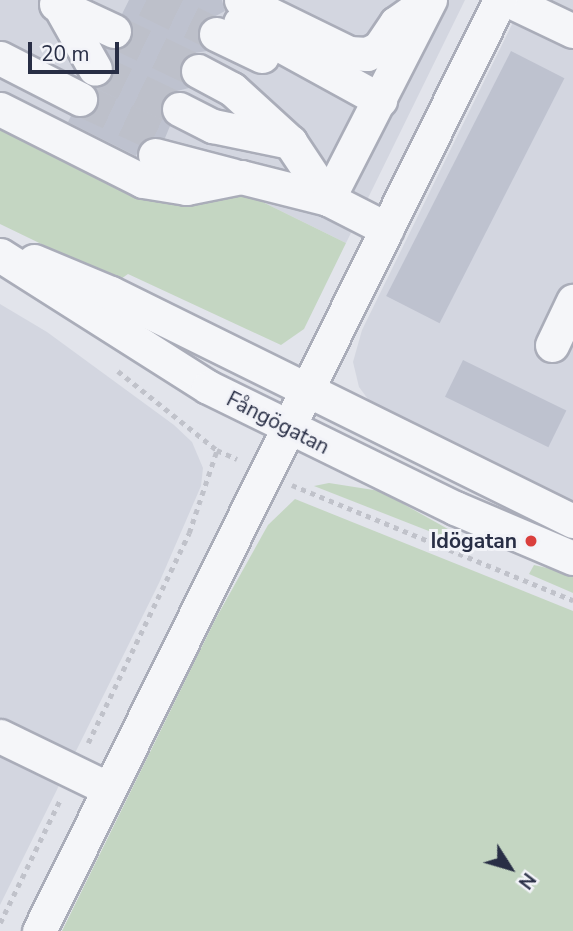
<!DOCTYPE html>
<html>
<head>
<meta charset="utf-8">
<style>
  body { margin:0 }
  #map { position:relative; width:573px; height:931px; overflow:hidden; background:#e2e4eb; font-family:"Nunito Sans",sans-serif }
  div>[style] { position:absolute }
  .built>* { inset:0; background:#d3d6e0 }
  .green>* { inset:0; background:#c4d6c2 }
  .building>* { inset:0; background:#bec2cf; transform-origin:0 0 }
  .minor-tunnel>* { height:33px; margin-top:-16.5px; transform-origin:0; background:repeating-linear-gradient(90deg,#bdc0ca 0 33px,transparent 0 50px) }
  .path>* { height:4.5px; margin-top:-2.25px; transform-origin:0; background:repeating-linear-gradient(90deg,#c0c2ca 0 5px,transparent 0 10px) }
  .roads { filter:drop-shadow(2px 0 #aaadb9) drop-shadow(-2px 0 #aaadb9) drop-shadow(0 2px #aaadb9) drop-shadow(0 -2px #aaadb9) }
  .minor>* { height:33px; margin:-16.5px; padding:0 16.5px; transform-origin:16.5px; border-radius:16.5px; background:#f5f6f9 }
  .dots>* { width:19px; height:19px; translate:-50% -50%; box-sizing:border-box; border:4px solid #f2f3f8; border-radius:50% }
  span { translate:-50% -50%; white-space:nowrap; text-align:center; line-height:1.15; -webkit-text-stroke:6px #f2f3f8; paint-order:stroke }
  .street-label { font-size:21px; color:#282e45 }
  .poi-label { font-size:21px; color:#282e45; font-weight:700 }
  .right { translate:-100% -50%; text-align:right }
  .north { position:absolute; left:475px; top:833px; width:70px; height:70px; -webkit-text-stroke:5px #f2f3f8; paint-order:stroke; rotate:127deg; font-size:19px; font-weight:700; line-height:28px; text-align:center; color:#282e45 }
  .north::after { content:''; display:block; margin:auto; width:24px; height:32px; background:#282e45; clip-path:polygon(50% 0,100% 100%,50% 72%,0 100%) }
  .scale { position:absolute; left:28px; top:42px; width:91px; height:32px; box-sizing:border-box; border:4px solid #282e45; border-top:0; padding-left:9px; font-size:21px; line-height:24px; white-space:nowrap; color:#282e45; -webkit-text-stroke:5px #f2f3f8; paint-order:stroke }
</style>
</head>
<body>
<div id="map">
  <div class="built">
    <div style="clip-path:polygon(0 0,465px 0,346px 243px,228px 185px,167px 200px,0 119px)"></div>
    <div style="clip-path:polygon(524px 0,573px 0,573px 507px,376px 410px,359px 387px,353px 362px,362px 330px)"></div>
    <div style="clip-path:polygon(0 304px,47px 332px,174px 425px,192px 442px,203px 468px,201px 486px,159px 583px,0 905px)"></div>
  </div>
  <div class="green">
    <div style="clip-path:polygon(0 119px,167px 200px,228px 185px,346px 243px,304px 329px,281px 345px,128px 274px,118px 281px,0 224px)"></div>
    <div style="clip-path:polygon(329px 483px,380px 491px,448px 529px,444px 537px,314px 486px)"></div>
    <div style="clip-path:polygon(295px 499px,573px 611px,573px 931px,62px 931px,215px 620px,268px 525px)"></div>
    <div style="clip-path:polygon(534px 565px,573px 574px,573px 593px,529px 574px)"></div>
  </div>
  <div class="building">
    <div style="clip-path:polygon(129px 0,222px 0,225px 11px,199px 25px,197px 36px,207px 51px,188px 54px,181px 61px,179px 72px,189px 88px,169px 93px,162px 100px,160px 111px,170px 126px,165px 138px,142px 141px,136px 156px,68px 122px,71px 116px,90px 115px,97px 107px,96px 88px,111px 79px,114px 70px,105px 48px,116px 50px,131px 40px,133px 29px,122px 14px)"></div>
    <div style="left:511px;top:51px;width:60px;height:275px;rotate:27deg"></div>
    <div style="left:463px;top:360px;width:115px;height:41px;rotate:26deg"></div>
  </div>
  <div class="minor-tunnel">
    <div style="left:146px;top:0;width:78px;rotate:25.9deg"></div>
    <div style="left:114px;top:31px;width:93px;rotate:25.5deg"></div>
    <div style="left:95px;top:69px;width:93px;rotate:25.5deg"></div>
    <div style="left:80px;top:99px;width:93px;rotate:24.9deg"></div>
  </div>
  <div class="path">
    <div style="left:118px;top:371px;width:127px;rotate:38.6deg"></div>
    <div style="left:217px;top:450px;width:22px;rotate:24deg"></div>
    <div style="left:292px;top:485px;width:304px;rotate:22.3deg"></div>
    <div style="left:88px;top:743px;width:233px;rotate:-64.3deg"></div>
    <div style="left:189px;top:533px;width:88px;rotate:-71.4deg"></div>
    <div style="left:0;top:923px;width:139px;rotate:-64deg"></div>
  </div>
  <div class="roads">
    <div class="minor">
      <div style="left:241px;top:0;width:120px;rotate:26.1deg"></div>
      <div style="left:349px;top:53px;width:18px;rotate:3deg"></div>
      <div style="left:367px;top:54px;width:13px;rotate:-27deg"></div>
      <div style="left:379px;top:48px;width:30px;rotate:-56deg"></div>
      <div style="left:396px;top:23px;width:19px;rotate:-35deg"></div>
      <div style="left:508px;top:0;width:72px;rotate:25.5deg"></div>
      <div style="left:56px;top:4px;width:64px;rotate:25deg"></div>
      <div style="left:59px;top:5px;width:73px;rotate:60.6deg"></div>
      <div style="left:240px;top:23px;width:160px;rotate:28.8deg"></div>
      <div style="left:216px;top:34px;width:51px;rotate:25.6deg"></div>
      <div style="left:0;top:58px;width:90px;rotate:27.1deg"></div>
      <div style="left:198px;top:71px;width:38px;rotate:28deg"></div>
      <div style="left:232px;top:89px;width:79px;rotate:42.4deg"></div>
      <div style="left:290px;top:142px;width:69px;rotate:56.3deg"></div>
      <div style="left:328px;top:199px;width:224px;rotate:-62.9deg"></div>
      <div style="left:0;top:109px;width:160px;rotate:26.7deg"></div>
      <div style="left:143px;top:181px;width:44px;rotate:9.2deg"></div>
      <div style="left:186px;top:188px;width:56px;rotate:-11.3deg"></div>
      <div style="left:241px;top:177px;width:90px;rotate:14.2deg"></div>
      <div style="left:328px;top:199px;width:66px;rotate:27deg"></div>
      <div style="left:179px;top:109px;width:38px;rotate:27deg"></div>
      <div style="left:213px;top:126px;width:79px;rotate:11.7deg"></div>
      <div style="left:155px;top:155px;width:80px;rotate:14.6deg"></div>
      <div style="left:0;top:255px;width:246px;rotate:32.4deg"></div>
      <div style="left:208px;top:387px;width:275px;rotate:26.1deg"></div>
      <div style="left:455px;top:508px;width:128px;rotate:23deg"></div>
      <div style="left:34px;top:261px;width:83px;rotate:22.6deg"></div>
      <div style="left:111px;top:293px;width:515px;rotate:26.27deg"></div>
      <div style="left:552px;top:345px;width:49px;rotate:-64.5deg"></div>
      <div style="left:0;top:736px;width:121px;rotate:25.9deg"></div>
      <div style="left:39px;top:931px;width:1039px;rotate:-63.66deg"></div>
    </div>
  </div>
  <div class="dots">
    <div style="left:531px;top:541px;background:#da3f3d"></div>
  </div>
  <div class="street-label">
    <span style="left:278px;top:423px;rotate:27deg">Fångögatan</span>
  </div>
  <div class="poi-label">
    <span class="right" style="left:517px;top:541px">Idögatan</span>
  </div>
  <div class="north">N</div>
  <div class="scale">20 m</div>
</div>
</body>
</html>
